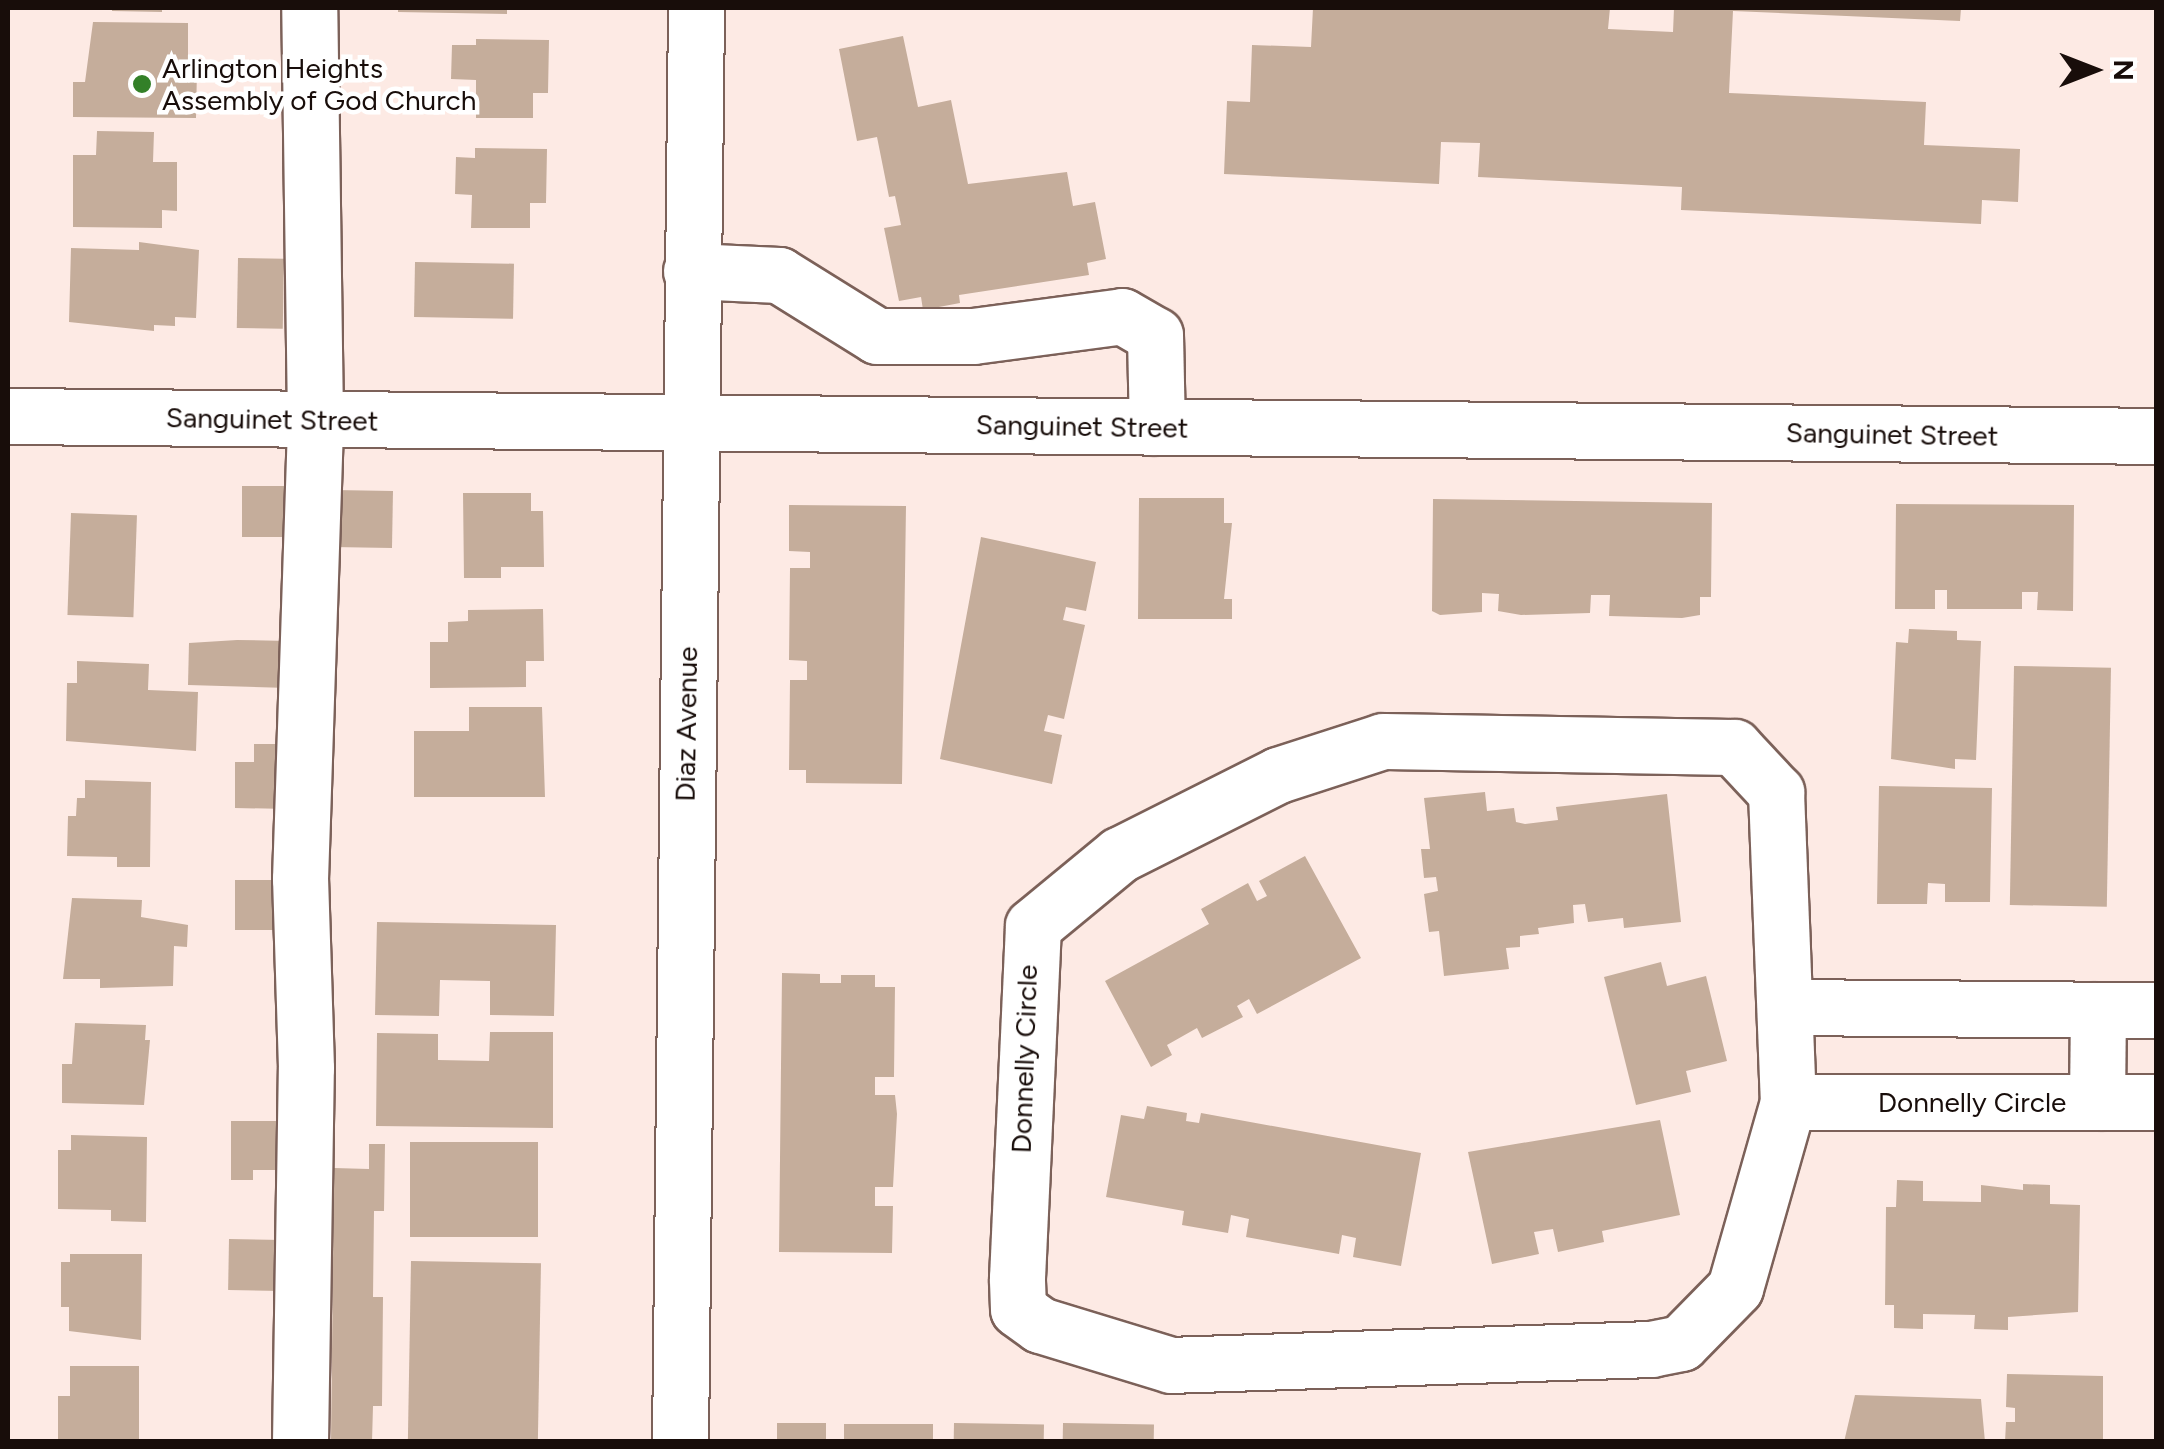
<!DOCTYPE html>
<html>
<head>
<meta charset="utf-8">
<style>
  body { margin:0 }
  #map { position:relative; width:2164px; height:1449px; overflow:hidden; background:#fdeae4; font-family:Figtree,sans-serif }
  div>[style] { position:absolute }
  .building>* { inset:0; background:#c5ad9b; transform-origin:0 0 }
  .roads { filter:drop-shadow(2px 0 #7c6159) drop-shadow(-2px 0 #7c6159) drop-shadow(0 2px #7c6159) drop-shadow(0 -2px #7c6159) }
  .minor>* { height:55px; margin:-27.5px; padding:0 27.5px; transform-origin:27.5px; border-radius:27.5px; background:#fff }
  .dots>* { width:28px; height:28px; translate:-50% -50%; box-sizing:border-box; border:5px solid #fff; border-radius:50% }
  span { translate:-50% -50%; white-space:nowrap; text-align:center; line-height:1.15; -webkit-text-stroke:9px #fff; paint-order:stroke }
  .poi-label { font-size:28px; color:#180d0a }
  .left { translate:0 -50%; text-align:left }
  .street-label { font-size:28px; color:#180d0a }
  .frame { position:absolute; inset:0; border:10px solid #180d0a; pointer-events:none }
  .north { position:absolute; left:2044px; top:20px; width:100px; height:100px; -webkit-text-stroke:8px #fff; paint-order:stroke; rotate:90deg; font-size:28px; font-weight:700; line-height:40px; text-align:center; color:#180d0a }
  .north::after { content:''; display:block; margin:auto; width:35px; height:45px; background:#180d0a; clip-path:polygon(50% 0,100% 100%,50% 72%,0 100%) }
</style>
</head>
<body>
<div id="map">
  <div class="building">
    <div style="clip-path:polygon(112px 8px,162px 8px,162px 12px,112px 11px)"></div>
    <div style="clip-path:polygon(398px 8px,507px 8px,507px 14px,398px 12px)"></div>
    <div style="clip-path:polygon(1313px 8px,1610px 8px,1608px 29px,1673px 32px,1674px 8px,1961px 8px,1960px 21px,1733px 11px,1729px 93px,1926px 102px,1924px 145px,2020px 149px,2018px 202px,1982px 200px,1981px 224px,1681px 210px,1682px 187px,1478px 177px,1480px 143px,1441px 142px,1439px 184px,1224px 174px,1227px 101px,1250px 102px,1252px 45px,1311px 47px)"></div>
    <div style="clip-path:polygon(93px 22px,188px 23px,188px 69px,197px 69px,196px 118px,73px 117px,73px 82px,85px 82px)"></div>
    <div style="clip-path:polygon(903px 36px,918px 107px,951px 100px,968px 184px,1067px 172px,1073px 206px,1095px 202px,1106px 259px,1087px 263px,1089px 275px,959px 295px,960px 303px,923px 310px,921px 297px,899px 301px,884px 228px,901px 225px,895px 196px,889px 197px,877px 137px,857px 141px,839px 49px)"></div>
    <div style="clip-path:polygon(476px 39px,549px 40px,548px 93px,533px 93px,533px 118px,476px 118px,476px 80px,451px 79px,452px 45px,476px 45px)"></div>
    <div style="clip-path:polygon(97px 131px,154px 132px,153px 162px,177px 162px,177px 211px,162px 210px,162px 228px,73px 227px,73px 155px,96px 155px)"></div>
    <div style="clip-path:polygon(475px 148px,547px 149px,546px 203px,530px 203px,530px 228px,471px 228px,472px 195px,455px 194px,456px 157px,475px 158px)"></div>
    <div style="clip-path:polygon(139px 242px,199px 250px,196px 318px,175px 317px,175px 326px,154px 325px,154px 331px,69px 322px,71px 248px,139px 250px)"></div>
    <div style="left:238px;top:258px;width:46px;height:70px;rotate:1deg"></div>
    <div style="left:415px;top:262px;width:99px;height:55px;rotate:1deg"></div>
    <div style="left:242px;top:486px;width:50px;height:51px"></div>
    <div style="left:334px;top:490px;width:59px;height:57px;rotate:1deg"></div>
    <div style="clip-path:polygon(463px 493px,531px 493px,531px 511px,543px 511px,544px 567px,501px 567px,501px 578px,464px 578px)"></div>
    <div style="clip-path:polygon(1139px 498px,1224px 498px,1224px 523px,1232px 523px,1224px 599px,1232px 599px,1232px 619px,1138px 619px)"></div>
    <div style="clip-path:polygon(1433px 499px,1712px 503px,1711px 597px,1700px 597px,1700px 615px,1682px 618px,1609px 616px,1610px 595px,1591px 595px,1590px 613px,1521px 615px,1498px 611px,1499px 594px,1482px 593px,1482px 612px,1440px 615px,1432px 611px)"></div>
    <div style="clip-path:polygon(1896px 504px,2074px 505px,2073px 611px,2037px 610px,2038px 592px,2022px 592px,2022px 609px,1947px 609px,1947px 590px,1935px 590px,1935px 609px,1895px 609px)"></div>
    <div style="clip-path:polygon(789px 505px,906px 506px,902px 784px,806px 783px,806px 770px,789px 770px,790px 680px,807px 680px,807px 661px,789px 660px,790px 568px,810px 568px,810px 552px,789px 551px)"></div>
    <div style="left:71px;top:513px;width:66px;height:102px;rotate:2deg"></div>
    <div style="clip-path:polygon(981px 537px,1096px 562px,1086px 611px,1066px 607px,1063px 620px,1085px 625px,1064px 719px,1048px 715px,1044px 731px,1062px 735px,1052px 784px,940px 759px)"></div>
    <div style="clip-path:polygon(543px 609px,544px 661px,526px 661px,526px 687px,430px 688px,430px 642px,448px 642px,448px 622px,468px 621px,468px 610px)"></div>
    <div style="clip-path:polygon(1909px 629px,1957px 631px,1957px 640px,1981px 641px,1976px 760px,1955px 759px,1955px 769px,1891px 759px,1896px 642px,1908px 643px)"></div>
    <div style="clip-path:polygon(237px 640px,289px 641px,288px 688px,188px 685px,189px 643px)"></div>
    <div style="clip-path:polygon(77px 661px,149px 664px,148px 690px,198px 692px,196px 751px,66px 741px,67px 683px,77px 683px)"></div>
    <div style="left:2014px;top:666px;width:97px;height:239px;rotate:1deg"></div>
    <div style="clip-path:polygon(469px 707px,542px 707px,545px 797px,414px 797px,414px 731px,469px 731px)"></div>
    <div style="clip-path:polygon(254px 744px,284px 744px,288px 809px,235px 808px,235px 762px,254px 762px)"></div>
    <div style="clip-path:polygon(85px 780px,151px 782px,150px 867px,117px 867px,117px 857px,67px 856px,68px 816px,76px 816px,77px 798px,85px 798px)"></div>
    <div style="clip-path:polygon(1879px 786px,1992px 788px,1990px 902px,1945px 902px,1945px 884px,1928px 883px,1927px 904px,1877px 904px)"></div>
    <div style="clip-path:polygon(1485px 792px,1487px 811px,1514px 808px,1516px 822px,1525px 824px,1558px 820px,1556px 807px,1667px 794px,1681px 922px,1624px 928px,1623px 918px,1588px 922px,1585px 904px,1573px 905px,1574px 923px,1538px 928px,1539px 934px,1520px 936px,1520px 947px,1506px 948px,1509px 969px,1444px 976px,1439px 931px,1429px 932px,1424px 894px,1438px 891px,1436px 877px,1424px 878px,1421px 849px,1430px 849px,1424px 798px)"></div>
    <div style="clip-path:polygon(1305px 856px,1361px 958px,1257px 1014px,1249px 999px,1237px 1006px,1243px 1017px,1202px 1038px,1197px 1028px,1167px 1045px,1172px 1055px,1151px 1067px,1105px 981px,1209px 924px,1201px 909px,1248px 883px,1257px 901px,1267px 896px,1259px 881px)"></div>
    <div style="left:286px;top:880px;width:50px;height:51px;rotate:90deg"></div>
    <div style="clip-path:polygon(72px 898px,142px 900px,141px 917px,188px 925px,187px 947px,174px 946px,173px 986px,100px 988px,100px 979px,63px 979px)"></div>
    <div style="clip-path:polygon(377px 922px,556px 925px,554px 1016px,490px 1015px,490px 981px,440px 980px,439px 1016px,375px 1015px)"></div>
    <div style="clip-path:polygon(1661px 962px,1667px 986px,1706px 976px,1727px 1061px,1686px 1071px,1691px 1092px,1636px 1105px,1604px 977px)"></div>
    <div style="clip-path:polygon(782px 973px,820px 974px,820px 983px,841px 983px,841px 975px,875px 975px,875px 987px,895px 987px,894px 1077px,875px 1077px,875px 1095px,895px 1095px,897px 1114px,893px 1187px,875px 1187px,875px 1206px,893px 1206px,892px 1253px,779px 1252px)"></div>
    <div style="clip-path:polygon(75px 1023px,146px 1025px,145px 1040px,150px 1040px,144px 1105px,62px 1103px,62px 1064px,72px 1064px)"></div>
    <div style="clip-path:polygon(490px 1032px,553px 1032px,553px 1128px,376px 1126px,377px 1033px,438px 1034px,438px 1060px,489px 1061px)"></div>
    <div style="clip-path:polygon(1147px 1106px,1187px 1113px,1186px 1121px,1199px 1123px,1201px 1113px,1421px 1153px,1401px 1266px,1353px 1257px,1356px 1238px,1342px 1235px,1339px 1254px,1246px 1237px,1249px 1219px,1231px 1215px,1228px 1233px,1182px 1225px,1184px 1211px,1106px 1197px,1121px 1115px,1144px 1119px)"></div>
    <div style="clip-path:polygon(1660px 1120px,1680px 1215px,1602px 1231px,1604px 1242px,1558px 1252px,1553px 1229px,1534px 1232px,1539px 1254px,1492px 1264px,1468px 1152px)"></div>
    <div style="clip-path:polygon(231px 1121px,282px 1121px,282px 1170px,253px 1170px,253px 1180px,231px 1180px)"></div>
    <div style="clip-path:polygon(71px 1135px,147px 1137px,146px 1222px,111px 1221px,111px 1210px,58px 1209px,58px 1150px,71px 1150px)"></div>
    <div style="left:410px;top:1142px;width:128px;height:95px"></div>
    <div style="clip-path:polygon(369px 1144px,385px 1144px,384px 1211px,374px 1211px,373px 1297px,383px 1297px,382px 1406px,373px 1406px,372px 1442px,331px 1442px,334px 1168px,369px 1169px)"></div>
    <div style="clip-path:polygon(1897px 1180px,1923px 1181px,1923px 1201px,1981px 1202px,1981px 1185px,2023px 1190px,2023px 1184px,2050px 1185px,2050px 1204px,2080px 1205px,2078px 1312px,2008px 1317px,2008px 1330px,1974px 1329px,1975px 1315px,1923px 1314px,1923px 1329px,1894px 1328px,1894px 1305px,1885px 1305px,1886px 1207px,1896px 1207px)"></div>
    <div style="left:229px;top:1239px;width:53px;height:51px;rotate:1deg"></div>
    <div style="clip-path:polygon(70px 1254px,142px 1254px,141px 1340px,69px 1331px,69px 1307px,61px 1307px,61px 1262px,70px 1262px)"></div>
    <div style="left:411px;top:1261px;width:130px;height:178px;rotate:1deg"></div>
    <div style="clip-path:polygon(70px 1366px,139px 1366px,139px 1442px,58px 1442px,58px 1396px,70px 1396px)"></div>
    <div style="clip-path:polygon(2007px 1374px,2103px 1376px,2103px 1442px,2005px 1442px,2006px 1422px,2015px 1422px,2015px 1408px,2006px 1407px)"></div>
    <div style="clip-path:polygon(1855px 1395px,1981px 1399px,1985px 1442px,1844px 1442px)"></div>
    <div style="left:777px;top:1423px;width:49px;height:19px"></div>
    <div style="left:954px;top:1423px;width:90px;height:19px;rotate:1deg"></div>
    <div style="left:1063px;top:1423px;width:91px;height:19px;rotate:1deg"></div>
    <div style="left:844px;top:1424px;width:89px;height:18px"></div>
  </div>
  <div class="roads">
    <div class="minor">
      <div style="left:691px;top:271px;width:88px;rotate:2.6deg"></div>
      <div style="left:779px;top:275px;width:115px;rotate:31.9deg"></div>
      <div style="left:877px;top:336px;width:96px"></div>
      <div style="left:973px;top:336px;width:150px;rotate:-7.6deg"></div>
      <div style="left:1122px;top:316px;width:38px;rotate:30deg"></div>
      <div style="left:1155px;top:335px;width:92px;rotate:88.8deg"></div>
      <div style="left:8px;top:416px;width:2148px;rotate:0.53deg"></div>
      <div style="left:1383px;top:741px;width:351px;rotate:1deg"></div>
      <div style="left:1734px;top:747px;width:62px;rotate:47deg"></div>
      <div style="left:1776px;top:792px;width:310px;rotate:87.8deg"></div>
      <div style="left:1788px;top:1102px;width:193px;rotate:105.9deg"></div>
      <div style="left:1735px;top:1288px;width:77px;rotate:134.5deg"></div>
      <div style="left:1681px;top:1343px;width:31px;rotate:169deg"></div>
      <div style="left:1651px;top:1349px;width:480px;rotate:178.1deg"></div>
      <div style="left:1171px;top:1365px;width:137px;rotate:-163deg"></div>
      <div style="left:1040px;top:1325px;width:27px;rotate:-144deg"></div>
      <div style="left:1018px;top:1309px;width:31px;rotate:-92deg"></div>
      <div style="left:1017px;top:1278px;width:352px;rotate:-87.4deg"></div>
      <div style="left:1033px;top:926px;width:112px;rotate:-39.5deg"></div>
      <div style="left:1119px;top:855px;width:178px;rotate:-26.7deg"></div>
      <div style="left:1278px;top:775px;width:110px;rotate:-17.9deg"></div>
      <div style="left:1785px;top:1007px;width:371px;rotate:0.5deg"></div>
      <div style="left:1788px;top:1102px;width:368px"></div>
      <div style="left:2097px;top:1102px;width:92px;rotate:-89.4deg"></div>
      <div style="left:300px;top:1442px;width:374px;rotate:-89.1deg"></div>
      <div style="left:306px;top:1068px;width:189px;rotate:-91.8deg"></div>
      <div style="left:300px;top:879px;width:460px;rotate:-88.1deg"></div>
      <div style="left:315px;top:419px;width:411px;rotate:-90.8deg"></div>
      <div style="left:680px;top:1442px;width:1434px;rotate:-89.36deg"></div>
    </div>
  </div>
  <div class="dots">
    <div style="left:142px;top:84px;background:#338028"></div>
  </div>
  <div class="poi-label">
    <span class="left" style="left:162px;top:84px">Arlington Heights<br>Assembly of God Church</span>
  </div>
  <div class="street-label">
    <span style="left:272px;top:419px;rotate:1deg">Sanguinet Street</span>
    <span style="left:1082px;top:426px;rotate:1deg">Sanguinet Street</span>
    <span style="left:1892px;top:434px;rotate:1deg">Sanguinet Street</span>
    <span style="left:686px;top:724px;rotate:-89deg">Diaz Avenue</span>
    <span style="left:1024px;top:1059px;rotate:-88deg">Donnelly Circle</span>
    <span style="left:1972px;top:1102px">Donnelly Circle</span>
  </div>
  <div class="frame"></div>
  <div class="north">N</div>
</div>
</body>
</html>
